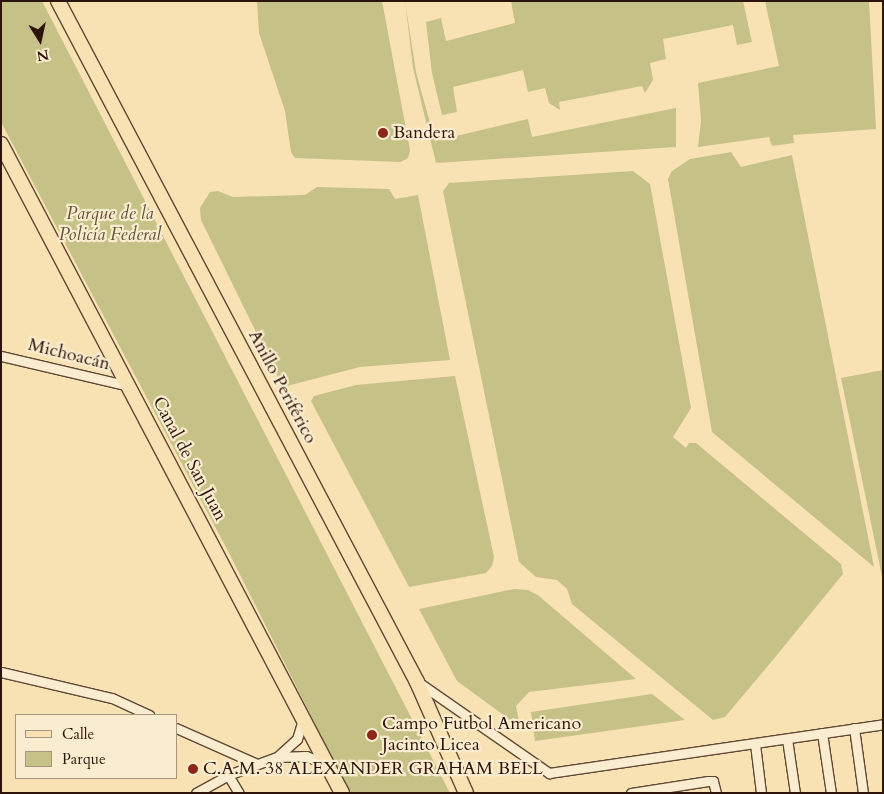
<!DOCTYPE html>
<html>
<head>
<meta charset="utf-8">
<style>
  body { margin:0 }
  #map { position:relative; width:884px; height:794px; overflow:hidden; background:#f8e2b4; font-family:Cardo,serif }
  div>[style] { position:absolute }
  .green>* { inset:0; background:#c5c187 }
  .roads { filter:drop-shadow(1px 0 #5f4834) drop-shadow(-1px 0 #5f4834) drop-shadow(0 1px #5f4834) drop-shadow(0 -1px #5f4834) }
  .street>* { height:9px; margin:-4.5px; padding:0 4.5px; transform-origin:4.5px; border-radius:4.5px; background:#faecce }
  .primary>* { height:14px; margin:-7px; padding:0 7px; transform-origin:7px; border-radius:7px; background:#f8e2b4 }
  .dots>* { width:14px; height:14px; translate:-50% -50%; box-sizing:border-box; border:2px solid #faecce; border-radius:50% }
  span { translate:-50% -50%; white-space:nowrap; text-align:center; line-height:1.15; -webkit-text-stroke:4.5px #faecce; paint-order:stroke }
  .poi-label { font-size:18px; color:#2c140a }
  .left { translate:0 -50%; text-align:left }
  .park-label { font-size:18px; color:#625136; font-style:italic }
  .street-label { font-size:18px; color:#2c140a }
  .frame { position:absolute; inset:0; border:2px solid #2c140a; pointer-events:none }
  .legend { position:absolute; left:15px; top:714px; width:162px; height:65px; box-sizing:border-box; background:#faecce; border:1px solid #a89680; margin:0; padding:6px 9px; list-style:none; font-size:15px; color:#2c140a }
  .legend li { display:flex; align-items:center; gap:10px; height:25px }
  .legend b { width:25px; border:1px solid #a89680 }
  .north { position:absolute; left:15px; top:15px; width:50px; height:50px; -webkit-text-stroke:4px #faecce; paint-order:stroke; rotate:170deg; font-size:14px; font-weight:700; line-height:20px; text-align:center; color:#2c140a }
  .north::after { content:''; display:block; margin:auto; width:18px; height:22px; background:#2c140a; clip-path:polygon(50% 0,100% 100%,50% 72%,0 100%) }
</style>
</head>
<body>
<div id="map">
  <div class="green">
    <div style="clip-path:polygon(1px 1px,42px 1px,450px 793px,350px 793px,229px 553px,1px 122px)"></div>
    <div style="clip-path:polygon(257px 1px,382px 1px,410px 150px,408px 158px,401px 162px,295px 158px,291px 152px,285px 111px,259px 33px)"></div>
    <div style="clip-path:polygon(405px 1px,416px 72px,435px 141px,528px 119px,532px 137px,676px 108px,676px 147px,436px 163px,413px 68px)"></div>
    <div style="clip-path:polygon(511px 1px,743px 1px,752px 42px,737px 45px,733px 25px,663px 39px,666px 59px,650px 63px,653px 80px,645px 93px,642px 86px,559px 102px,560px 110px,549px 103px,545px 88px,528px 92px,523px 70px,453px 87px,457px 112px,442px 115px,432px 73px,426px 22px,441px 18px,446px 41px,515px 23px)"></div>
    <div style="clip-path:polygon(765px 1px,869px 1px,876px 129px,793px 135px,794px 143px,772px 146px,769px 137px,698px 147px,701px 121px,698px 83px,779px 66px)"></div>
    <div style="clip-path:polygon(731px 152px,741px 167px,792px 155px,874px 567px,712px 432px,668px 179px,672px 171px,690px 159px)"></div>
    <div style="clip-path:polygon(633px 171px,650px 184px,691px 408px,673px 437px,686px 448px,689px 443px,696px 443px,841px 564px,843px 574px,772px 661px,725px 717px,713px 720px,572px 604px,567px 589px,557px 580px,536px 577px,519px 562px,443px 191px,449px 183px)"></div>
    <div style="clip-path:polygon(317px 187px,389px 189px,395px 199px,418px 195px,450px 360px,360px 367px,283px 387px,201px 220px,200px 208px,210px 192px,218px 191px,233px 197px,305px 195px)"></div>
    <div style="clip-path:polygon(883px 370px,883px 581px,841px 378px)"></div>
    <div style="clip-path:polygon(455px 376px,494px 557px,492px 566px,486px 573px,409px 587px,311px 401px,314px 396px,356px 385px)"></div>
    <div style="clip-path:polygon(514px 589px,528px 590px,539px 596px,636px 679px,529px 692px,516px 706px,520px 727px,457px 681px,419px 609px)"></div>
    <div style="clip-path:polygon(652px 694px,685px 720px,535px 741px,531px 712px)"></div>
  </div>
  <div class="roads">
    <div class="street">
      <div style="left:1px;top:356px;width:131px;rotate:13.2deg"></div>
      <div style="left:1px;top:672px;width:114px;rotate:13.2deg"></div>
      <div style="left:112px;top:698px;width:41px;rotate:24.7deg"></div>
      <div style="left:418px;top:682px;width:160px;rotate:34.8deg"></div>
      <div style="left:549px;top:773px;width:338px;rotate:-8.3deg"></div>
      <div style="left:176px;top:728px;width:86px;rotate:23.9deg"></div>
      <div style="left:854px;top:728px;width:66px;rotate:82.1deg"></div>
      <div style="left:822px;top:733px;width:61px;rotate:81.5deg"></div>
      <div style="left:787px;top:739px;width:55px;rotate:81.6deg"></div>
      <div style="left:755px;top:744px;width:49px;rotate:83deg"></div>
      <div style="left:277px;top:757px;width:27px;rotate:-42deg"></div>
      <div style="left:297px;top:739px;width:21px;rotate:-73deg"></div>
      <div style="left:228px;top:775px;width:21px;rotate:59deg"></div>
      <div style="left:196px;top:793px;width:37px;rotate:-29deg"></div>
      <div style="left:228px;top:775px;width:52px;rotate:-20.2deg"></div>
      <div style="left:277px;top:757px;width:29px;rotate:-2deg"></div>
      <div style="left:306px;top:756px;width:22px;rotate:22deg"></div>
      <div style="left:631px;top:793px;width:78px;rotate:-8.9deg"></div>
      <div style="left:708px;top:781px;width:5px"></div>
      <div style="left:713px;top:781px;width:12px;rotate:76deg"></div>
    </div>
    <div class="primary">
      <div style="left:58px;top:1px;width:770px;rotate:62.2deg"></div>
      <div style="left:417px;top:682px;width:121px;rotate:66.2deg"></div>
      <div style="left:1px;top:144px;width:733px;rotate:62.28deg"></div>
    </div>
  </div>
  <div class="dots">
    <div style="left:383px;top:133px;background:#8f2418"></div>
    <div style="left:372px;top:735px;background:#8f2418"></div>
    <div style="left:193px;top:769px;background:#8f2418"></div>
  </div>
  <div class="poi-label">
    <span class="left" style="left:393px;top:133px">Bandera</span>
    <span class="left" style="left:382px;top:735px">Campo Futbol Americano<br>Jacinto Licea</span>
    <span class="left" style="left:203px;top:769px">C.A.M. 38 ALEXANDER GRAHAM BELL</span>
  </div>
  <div class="park-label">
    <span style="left:110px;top:225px">Parque de la<br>Policía Federal</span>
  </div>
  <div class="street-label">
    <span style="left:69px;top:355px;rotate:14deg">Michoacán</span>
    <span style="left:282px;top:387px;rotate:62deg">Anillo Periférico</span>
    <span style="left:189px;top:459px;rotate:62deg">Canal de San Juan</span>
  </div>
  <div class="frame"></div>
  <ul class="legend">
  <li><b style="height:6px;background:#f8e2b4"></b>Calle</li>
  <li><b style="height:14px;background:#c5c187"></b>Parque</li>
  </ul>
  <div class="north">N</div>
</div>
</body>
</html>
